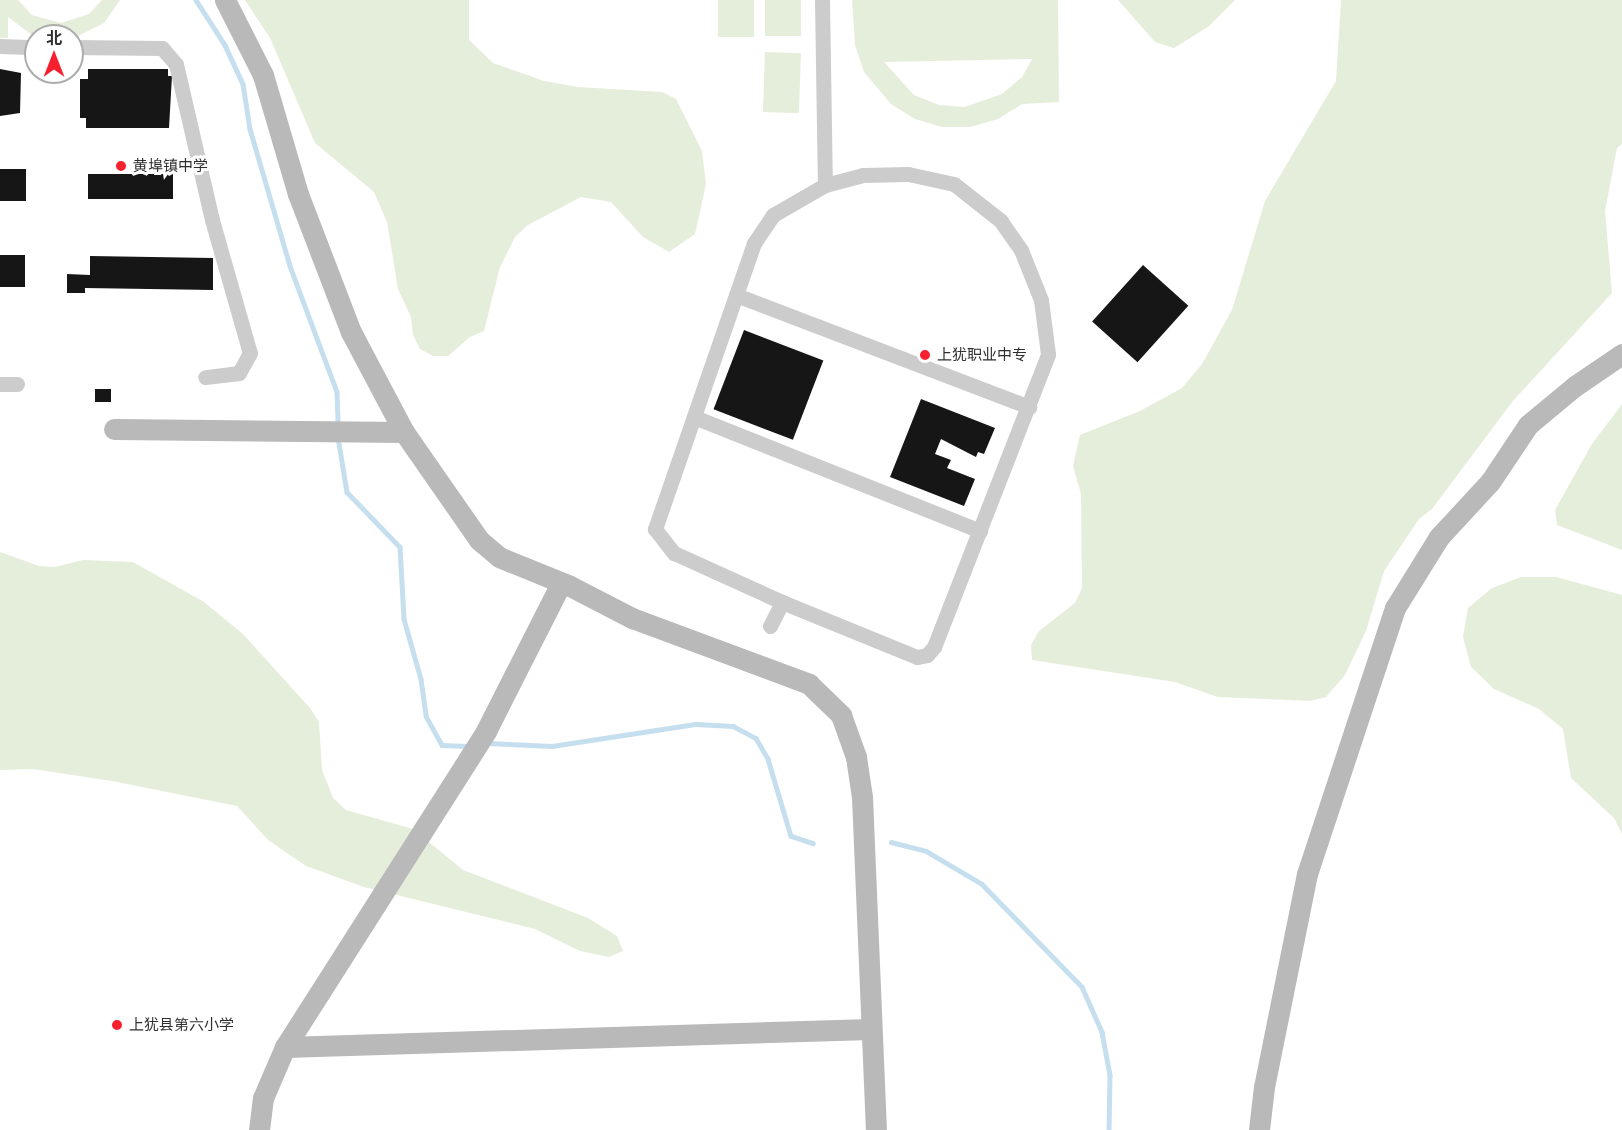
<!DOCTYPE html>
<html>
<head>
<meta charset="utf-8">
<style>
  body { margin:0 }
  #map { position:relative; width:1622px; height:1130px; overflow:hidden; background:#fff; font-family:Barlow,"Noto Sans SC",sans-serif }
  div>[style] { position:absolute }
  .green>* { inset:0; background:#e5eedb; transform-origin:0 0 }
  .stream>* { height:4.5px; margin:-2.25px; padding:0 2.25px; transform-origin:2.25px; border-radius:2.25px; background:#c6dfef }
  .building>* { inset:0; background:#161616; transform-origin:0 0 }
  .street>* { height:15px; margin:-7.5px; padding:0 7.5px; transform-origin:7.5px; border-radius:7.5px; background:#ccc }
  .secondary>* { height:21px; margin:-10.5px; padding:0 10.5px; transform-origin:10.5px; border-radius:10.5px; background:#b9b9b9 }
  .dots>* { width:16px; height:16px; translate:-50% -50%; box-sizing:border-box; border:3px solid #fff; border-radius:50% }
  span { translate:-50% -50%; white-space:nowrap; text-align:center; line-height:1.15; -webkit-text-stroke:6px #fff; paint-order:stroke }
  .poi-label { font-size:15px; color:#2f2f2f }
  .left { translate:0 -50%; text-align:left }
  .north { position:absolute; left:24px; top:24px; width:60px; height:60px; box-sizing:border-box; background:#fff; border:2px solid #acacac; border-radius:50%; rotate:0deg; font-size:16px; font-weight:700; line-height:24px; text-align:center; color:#2f2f2f }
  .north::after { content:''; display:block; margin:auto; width:21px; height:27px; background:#f7202f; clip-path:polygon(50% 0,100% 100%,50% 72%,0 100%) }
</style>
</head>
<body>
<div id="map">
  <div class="green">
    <div style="clip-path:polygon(0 0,18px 0,32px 15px,61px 23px,89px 14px,102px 0,120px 0,104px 23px,72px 39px,72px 36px,32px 35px,8px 17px,8px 38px,0 38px)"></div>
    <div style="clip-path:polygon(245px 0,469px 0,469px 40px,493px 63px,544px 81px,578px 87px,662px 92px,676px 99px,702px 151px,706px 184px,695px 234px,669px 252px,643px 237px,611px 202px,581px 197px,528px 225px,515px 237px,500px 267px,484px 331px,470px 337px,448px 356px,433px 356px,420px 349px,413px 335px,411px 317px,398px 289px,387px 222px,374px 192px,315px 143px,270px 38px)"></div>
    <div style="left:718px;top:0;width:36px;height:37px"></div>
    <div style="left:765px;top:0;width:36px;height:36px"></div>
    <div style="clip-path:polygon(evenodd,852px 0,1058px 0,1059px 102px,1022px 104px,998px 119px,970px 127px,942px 127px,915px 119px,891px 104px,864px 72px,855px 45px,852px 0,1032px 59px,1022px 77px,1002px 94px,965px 107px,939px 105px,914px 95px,884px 62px,1032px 59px)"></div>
    <div style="clip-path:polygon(1118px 0,1235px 0,1208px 27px,1174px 48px,1155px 42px)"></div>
    <div style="clip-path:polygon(1341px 0,1622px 0,1622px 144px,1617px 148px,1605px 211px,1612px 293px,1512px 402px,1432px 509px,1419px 519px,1384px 571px,1366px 631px,1345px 675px,1326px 697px,1311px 701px,1218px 697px,1175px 682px,1032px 660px,1031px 645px,1039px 631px,1075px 603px,1082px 588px,1081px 494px,1073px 466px,1080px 435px,1140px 411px,1182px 388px,1202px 364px,1232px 310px,1265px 201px,1336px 81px)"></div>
    <div style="left:765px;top:52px;width:36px;height:60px;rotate:2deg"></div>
    <div style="clip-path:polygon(1622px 404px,1622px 550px,1557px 525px,1555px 510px,1592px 444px)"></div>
    <div style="clip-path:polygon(0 552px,39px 566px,55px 567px,83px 560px,133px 562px,204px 602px,243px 634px,310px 708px,319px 722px,322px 770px,333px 798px,346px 810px,413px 829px,463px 870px,588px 918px,617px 936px,623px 951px,609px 957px,580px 951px,535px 929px,364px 887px,306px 866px,268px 840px,237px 806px,112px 781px,33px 769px,0 770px)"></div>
    <div style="clip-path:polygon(1521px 577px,1556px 577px,1622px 595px,1622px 834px,1614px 818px,1571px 778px,1563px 729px,1539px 709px,1494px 689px,1471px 667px,1463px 637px,1468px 608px,1492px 588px)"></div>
  </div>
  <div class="stream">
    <div style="left:196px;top:0;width:54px;rotate:57.2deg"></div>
    <div style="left:225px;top:45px;width:43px;rotate:65.2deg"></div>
    <div style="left:243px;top:84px;width:46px;rotate:81.2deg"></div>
    <div style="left:250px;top:129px;width:143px;rotate:73.7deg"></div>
    <div style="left:290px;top:266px;width:134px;rotate:69.5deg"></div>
    <div style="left:337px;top:392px;width:34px;rotate:88deg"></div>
    <div style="left:338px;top:437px;width:56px;rotate:80.7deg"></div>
    <div style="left:347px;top:492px;width:76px;rotate:46.1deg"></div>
    <div style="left:400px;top:547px;width:72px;rotate:86.8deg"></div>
    <div style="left:404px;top:619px;width:62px;rotate:74.2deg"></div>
    <div style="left:421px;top:679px;width:37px;rotate:82deg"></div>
    <div style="left:426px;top:716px;width:33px;rotate:61deg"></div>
    <div style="left:442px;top:745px;width:25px;rotate:2deg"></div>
    <div style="left:487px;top:743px;width:65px;rotate:2.6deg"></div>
    <div style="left:552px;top:746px;width:146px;rotate:-8.7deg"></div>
    <div style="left:696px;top:724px;width:37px;rotate:3deg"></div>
    <div style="left:733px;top:726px;width:26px;rotate:28deg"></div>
    <div style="left:756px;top:738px;width:24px;rotate:60deg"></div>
    <div style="left:768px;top:759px;width:80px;rotate:73.4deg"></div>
    <div style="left:791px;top:836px;width:23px;rotate:18deg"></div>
    <div style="left:891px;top:842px;width:36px;rotate:14deg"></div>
    <div style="left:926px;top:851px;width:65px;rotate:30.5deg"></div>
    <div style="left:982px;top:884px;width:144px;rotate:45.8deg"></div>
    <div style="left:1082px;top:987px;width:49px;rotate:66deg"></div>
    <div style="left:1102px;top:1032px;width:44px;rotate:79.5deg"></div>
    <div style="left:1110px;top:1075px;width:55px;rotate:91deg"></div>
  </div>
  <div class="building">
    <div style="clip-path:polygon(0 69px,21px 73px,20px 113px,0 116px)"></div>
    <div style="clip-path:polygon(88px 69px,168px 69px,168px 76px,172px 76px,169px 128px,86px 128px,86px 118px,80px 118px,80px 79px,88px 79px)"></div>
    <div style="left:0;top:169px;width:26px;height:32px"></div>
    <div style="left:88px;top:174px;width:85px;height:25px"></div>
    <div style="left:0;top:255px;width:25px;height:32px"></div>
    <div style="clip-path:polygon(90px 256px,213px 258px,213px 290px,85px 288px,85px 293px,67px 293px,67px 274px,90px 275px)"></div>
    <div style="left:1143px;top:265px;width:61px;height:76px;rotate:42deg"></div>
    <div style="left:744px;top:330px;width:85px;height:85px;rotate:21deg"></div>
    <div style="left:95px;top:389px;width:16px;height:13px"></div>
    <div style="clip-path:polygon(921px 399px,995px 428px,984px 454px,978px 452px,976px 457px,941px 439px,935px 454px,951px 460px,947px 468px,975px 479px,964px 506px,890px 477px)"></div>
  </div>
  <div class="street">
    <div style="left:822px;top:0;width:185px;rotate:89.1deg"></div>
    <div style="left:0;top:46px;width:36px;rotate:2deg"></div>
    <div style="left:72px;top:47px;width:90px;rotate:0.6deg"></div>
    <div style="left:162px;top:48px;width:21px;rotate:49deg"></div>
    <div style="left:176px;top:64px;width:160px;rotate:77deg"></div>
    <div style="left:212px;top:220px;width:138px;rotate:74.1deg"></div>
    <div style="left:250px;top:353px;width:23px;rotate:119deg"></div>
    <div style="left:239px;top:373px;width:34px;rotate:173deg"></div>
    <div style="left:736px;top:295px;width:314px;rotate:20.9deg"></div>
    <div style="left:0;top:384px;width:17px"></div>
    <div style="left:694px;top:417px;width:308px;rotate:21.7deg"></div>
    <div style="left:770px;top:626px;width:27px;rotate:-63deg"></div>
    <div style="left:782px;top:602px;width:146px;rotate:22.2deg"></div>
    <div style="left:917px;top:657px;width:10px;rotate:-11deg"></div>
    <div style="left:927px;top:655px;width:11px;rotate:-49deg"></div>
    <div style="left:934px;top:647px;width:314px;rotate:-68.7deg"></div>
    <div style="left:1048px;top:354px;width:54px;rotate:-97.4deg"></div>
    <div style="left:1041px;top:300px;width:54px;rotate:-111.8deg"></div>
    <div style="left:1021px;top:250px;width:35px;rotate:-125deg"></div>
    <div style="left:1001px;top:221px;width:60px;rotate:-141.8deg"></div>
    <div style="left:954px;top:184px;width:47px;rotate:-167.7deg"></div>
    <div style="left:908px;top:174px;width:45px;rotate:178.7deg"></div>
    <div style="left:863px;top:175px;width:39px;rotate:165deg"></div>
    <div style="left:825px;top:185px;width:60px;rotate:150deg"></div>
    <div style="left:773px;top:215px;width:34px;rotate:124deg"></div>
    <div style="left:754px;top:243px;width:303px;rotate:109.1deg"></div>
    <div style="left:655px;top:529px;width:31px;rotate:52deg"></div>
    <div style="left:674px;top:553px;width:119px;rotate:24.4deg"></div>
  </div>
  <div class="secondary">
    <div style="left:225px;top:0;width:84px;rotate:63.1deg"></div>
    <div style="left:263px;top:75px;width:124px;rotate:73.6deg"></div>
    <div style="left:298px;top:194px;width:148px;rotate:69deg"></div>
    <div style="left:351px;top:332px;width:113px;rotate:62.1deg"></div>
    <div style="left:404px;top:432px;width:131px;rotate:55.2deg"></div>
    <div style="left:479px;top:540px;width:26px;rotate:40deg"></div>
    <div style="left:499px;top:557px;width:77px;rotate:22.2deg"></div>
    <div style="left:570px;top:586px;width:70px;rotate:27.3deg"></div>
    <div style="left:632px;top:618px;width:189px;rotate:20.4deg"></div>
    <div style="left:809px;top:684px;width:45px;rotate:44.1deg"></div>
    <div style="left:841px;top:715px;width:45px;rotate:70.3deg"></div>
    <div style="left:856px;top:757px;width:40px;rotate:81.5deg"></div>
    <div style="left:862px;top:797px;width:333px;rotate:87.6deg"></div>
    <div style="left:114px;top:429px;width:290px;rotate:0.6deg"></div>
    <div style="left:285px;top:1047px;width:586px;rotate:-1.76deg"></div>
    <div style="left:259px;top:1130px;width:32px;rotate:-83deg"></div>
    <div style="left:263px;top:1098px;width:56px;rotate:-66.7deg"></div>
    <div style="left:285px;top:1047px;width:375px;rotate:-57.5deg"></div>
    <div style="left:486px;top:731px;width:166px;rotate:-63.1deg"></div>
    <div style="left:1259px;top:1130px;width:43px;rotate:-83.4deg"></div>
    <div style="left:1264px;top:1087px;width:217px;rotate:-78.6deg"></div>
    <div style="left:1307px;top:874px;width:280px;rotate:-71.7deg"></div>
    <div style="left:1395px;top:608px;width:84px;rotate:-58.2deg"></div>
    <div style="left:1439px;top:537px;width:75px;rotate:-47.2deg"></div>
    <div style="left:1490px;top:482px;width:69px;rotate:-56.3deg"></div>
    <div style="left:1528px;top:425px;width:61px;rotate:-39.7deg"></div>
    <div style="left:1575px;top:386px;width:57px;rotate:-34.2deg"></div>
  </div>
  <div class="dots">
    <div style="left:121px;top:166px;background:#f7202f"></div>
    <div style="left:925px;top:355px;background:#f7202f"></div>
    <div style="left:117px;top:1025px;background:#f7202f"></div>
  </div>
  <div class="poi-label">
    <span class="left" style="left:133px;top:166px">黄埠镇中学</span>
    <span class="left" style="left:937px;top:355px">上犹职业中专</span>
    <span class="left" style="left:129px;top:1025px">上犹县第六小学</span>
  </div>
  <div class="north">北</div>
</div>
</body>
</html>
